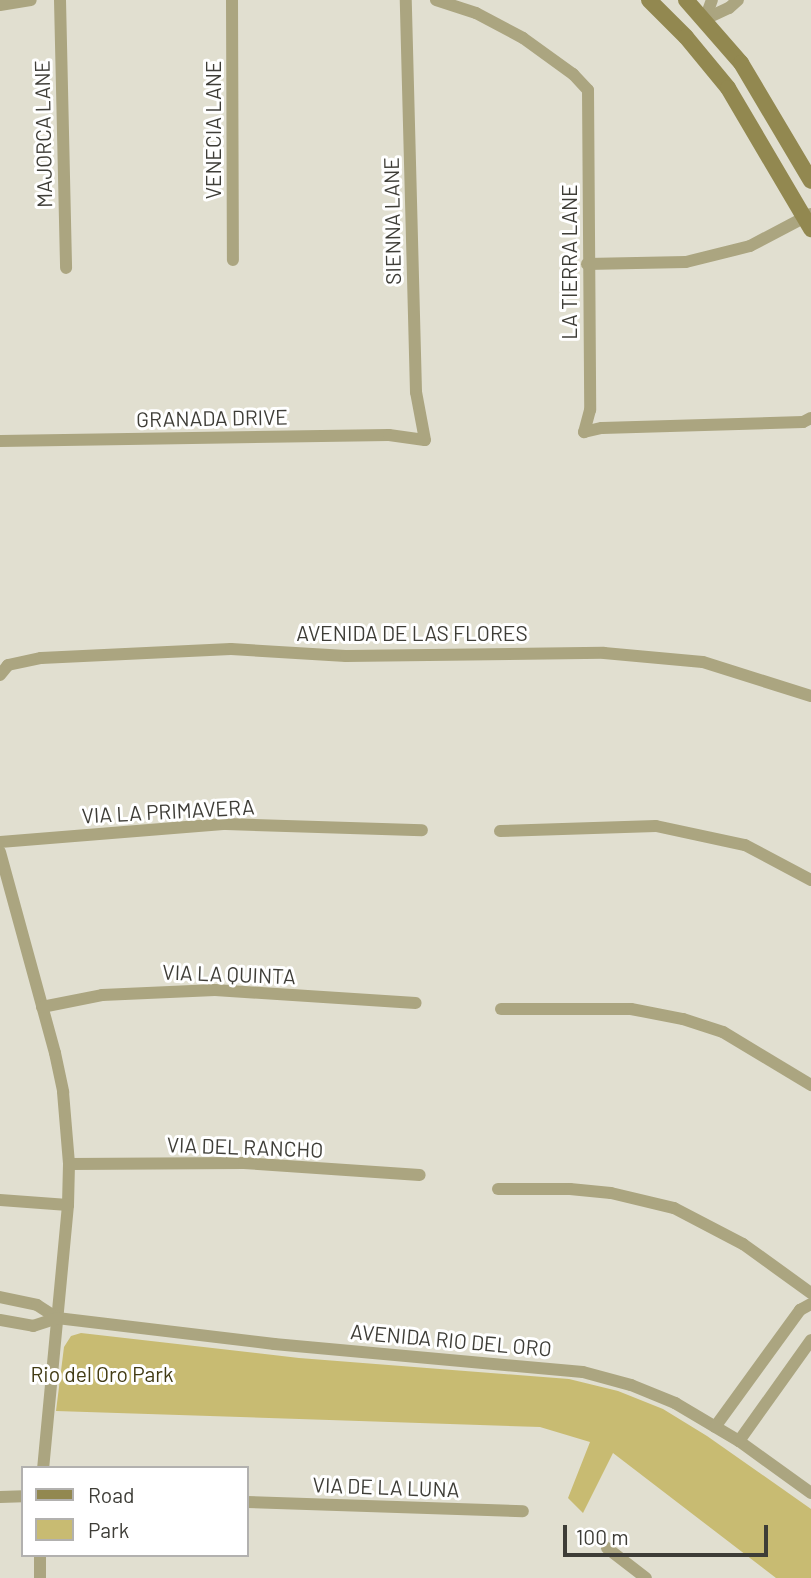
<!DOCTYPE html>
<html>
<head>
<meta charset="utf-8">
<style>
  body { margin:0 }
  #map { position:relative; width:811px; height:1578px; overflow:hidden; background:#e1dfd0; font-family:Barlow,sans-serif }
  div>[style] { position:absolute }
  .green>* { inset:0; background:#c8bb72 }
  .minor>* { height:12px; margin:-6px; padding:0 6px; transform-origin:6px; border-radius:6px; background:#aba580 }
  .secondary>* { height:16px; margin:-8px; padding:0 8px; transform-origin:8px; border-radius:8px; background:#928850 }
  span { translate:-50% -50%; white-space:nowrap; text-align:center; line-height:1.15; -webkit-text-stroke:6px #fff; paint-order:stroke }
  .street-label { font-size:21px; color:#3e3d37 }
  .park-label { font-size:21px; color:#423b14 }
  .legend { position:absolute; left:21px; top:1466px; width:228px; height:91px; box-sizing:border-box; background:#fff; border:2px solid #b2b1af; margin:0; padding:9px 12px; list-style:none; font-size:21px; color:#3e3d37 }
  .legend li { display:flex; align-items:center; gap:14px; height:35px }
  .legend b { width:35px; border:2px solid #b2b1af }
  .scale { position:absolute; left:563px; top:1525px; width:205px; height:32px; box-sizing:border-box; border:4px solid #3e3d37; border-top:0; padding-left:9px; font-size:21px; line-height:24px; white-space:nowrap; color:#3e3d37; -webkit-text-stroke:5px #fff; paint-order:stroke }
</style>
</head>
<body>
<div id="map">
  <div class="green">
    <div style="clip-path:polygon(81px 1333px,299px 1358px,569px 1379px,618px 1391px,663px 1409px,707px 1436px,811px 1509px,811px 1578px,776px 1578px,613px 1453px,583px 1513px,568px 1498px,590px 1442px,540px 1427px,56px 1411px,64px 1347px,71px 1336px)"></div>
  </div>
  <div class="minor">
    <div style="left:60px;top:0;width:268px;rotate:88.7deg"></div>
    <div style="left:232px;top:0;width:260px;rotate:89.8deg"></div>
    <div style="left:436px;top:0;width:42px;rotate:18deg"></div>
    <div style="left:476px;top:13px;width:53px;rotate:28deg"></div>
    <div style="left:523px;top:38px;width:62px;rotate:35.8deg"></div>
    <div style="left:573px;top:74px;width:22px;rotate:47deg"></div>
    <div style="left:588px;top:90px;width:320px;rotate:89.6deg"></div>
    <div style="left:590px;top:410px;width:23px;rotate:105deg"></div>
    <div style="left:584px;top:432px;width:18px;rotate:-13deg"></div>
    <div style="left:602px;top:428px;width:201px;rotate:-1.7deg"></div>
    <div style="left:803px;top:422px;width:9px;rotate:-27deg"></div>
    <div style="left:0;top:5px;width:31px;rotate:-9deg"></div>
    <div style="left:705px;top:19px;width:26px;rotate:-25deg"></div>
    <div style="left:729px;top:8px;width:12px;rotate:-42deg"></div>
    <div style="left:705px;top:19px;width:20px;rotate:-70deg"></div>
    <div style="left:587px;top:264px;width:99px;rotate:-1.2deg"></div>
    <div style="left:686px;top:262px;width:66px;rotate:-14deg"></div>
    <div style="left:750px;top:246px;width:69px;rotate:-27.7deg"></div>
    <div style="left:0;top:441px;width:389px;rotate:-0.9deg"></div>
    <div style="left:389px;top:435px;width:36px;rotate:8deg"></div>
    <div style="left:425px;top:440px;width:49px;rotate:-100.6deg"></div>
    <div style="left:416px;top:392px;width:392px;rotate:-91.5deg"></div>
    <div style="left:0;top:675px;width:13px;rotate:-51deg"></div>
    <div style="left:8px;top:665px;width:34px;rotate:-12deg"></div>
    <div style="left:41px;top:658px;width:190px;rotate:-2.7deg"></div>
    <div style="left:231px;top:649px;width:115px;rotate:3.5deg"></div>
    <div style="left:346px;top:656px;width:258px;rotate:-0.7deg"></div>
    <div style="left:604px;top:653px;width:99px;rotate:5.2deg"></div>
    <div style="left:703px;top:662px;width:113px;rotate:17.5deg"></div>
    <div style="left:500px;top:831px;width:156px;rotate:-1.8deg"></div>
    <div style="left:656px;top:826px;width:91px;rotate:12.1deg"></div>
    <div style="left:745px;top:845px;width:75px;rotate:27.9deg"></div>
    <div style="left:0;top:842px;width:227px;rotate:-4.6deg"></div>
    <div style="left:226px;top:824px;width:196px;rotate:1.8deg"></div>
    <div style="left:0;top:852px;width:208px;rotate:74.7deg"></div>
    <div style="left:55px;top:1053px;width:40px;rotate:78deg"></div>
    <div style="left:63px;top:1092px;width:72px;rotate:85.2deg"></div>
    <div style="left:69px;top:1164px;width:41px;rotate:91.4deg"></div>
    <div style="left:68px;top:1205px;width:264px;rotate:95.4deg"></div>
    <div style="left:42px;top:1007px;width:61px;rotate:-11.3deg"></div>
    <div style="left:102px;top:995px;width:113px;rotate:-2.5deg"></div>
    <div style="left:215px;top:990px;width:201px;rotate:3.7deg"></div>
    <div style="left:501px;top:1009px;width:130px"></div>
    <div style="left:631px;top:1009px;width:53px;rotate:10.9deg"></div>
    <div style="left:683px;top:1019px;width:42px;rotate:18deg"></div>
    <div style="left:723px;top:1032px;width:103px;rotate:31.1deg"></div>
    <div style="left:69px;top:1164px;width:175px;rotate:-0.3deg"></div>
    <div style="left:244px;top:1163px;width:176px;rotate:3.9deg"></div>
    <div style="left:498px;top:1189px;width:72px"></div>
    <div style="left:570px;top:1189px;width:41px;rotate:5.6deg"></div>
    <div style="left:611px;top:1193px;width:65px;rotate:13.4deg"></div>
    <div style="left:674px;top:1208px;width:78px;rotate:27.6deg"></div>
    <div style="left:743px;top:1244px;width:84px;rotate:35.8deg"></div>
    <div style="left:0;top:1200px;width:68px;rotate:4.2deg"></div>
    <div style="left:0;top:1297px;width:38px;rotate:12deg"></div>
    <div style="left:37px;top:1305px;width:24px;rotate:33deg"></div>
    <div style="left:57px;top:1318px;width:219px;rotate:6.8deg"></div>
    <div style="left:274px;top:1344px;width:310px;rotate:5.2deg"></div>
    <div style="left:583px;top:1372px;width:50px;rotate:15.2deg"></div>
    <div style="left:631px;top:1385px;width:48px;rotate:22.2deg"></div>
    <div style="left:675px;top:1403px;width:74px;rotate:30.7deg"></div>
    <div style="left:739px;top:1441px;width:89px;rotate:35.8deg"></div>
    <div style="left:0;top:1320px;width:34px;rotate:10deg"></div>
    <div style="left:33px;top:1326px;width:25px;rotate:-18deg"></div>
    <div style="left:715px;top:1427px;width:145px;rotate:-54deg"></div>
    <div style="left:800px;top:1310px;width:13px;rotate:-29deg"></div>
    <div style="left:739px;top:1441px;width:124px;rotate:-54.5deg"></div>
    <div style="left:0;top:1497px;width:23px;rotate:-2deg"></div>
    <div style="left:247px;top:1502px;width:276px;rotate:1.9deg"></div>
    <div style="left:607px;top:1548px;width:49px;rotate:37.6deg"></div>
    <div style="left:40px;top:1555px;width:23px;rotate:90deg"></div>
  </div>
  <div class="secondary">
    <div style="left:649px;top:0;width:52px;rotate:45deg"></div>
    <div style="left:686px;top:37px;width:66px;rotate:50.5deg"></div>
    <div style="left:728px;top:88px;width:164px;rotate:59.5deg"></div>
    <div style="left:686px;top:0;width:84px;rotate:48.9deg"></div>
    <div style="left:741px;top:63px;width:137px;rotate:59.3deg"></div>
  </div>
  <div class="street-label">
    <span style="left:213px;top:130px;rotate:-90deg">VENECIA LANE</span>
    <span style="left:43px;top:134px;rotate:-91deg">MAJORCA LANE</span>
    <span style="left:392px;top:221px;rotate:-91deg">SIENNA LANE</span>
    <span style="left:569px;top:262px;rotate:-90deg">LA TIERRA LANE</span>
    <span style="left:212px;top:418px;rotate:-1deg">GRANADA DRIVE</span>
    <span style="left:412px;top:633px">AVENIDA DE LAS FLORES</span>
    <span style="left:168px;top:811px;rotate:-3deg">VIA LA PRIMAVERA</span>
    <span style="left:229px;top:974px;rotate:2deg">VIA LA QUINTA</span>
    <span style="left:245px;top:1147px;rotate:2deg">VIA DEL RANCHO</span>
    <span style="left:451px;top:1340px;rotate:5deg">AVENIDA RIO DEL ORO</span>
    <span style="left:386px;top:1487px;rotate:2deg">VIA DE LA LUNA</span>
  </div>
  <div class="park-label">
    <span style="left:102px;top:1374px">Rio del Oro Park</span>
  </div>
  <ul class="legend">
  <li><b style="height:9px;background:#928850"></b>Road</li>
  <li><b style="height:19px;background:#c8bb72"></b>Park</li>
  </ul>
  <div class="scale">100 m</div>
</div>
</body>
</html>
